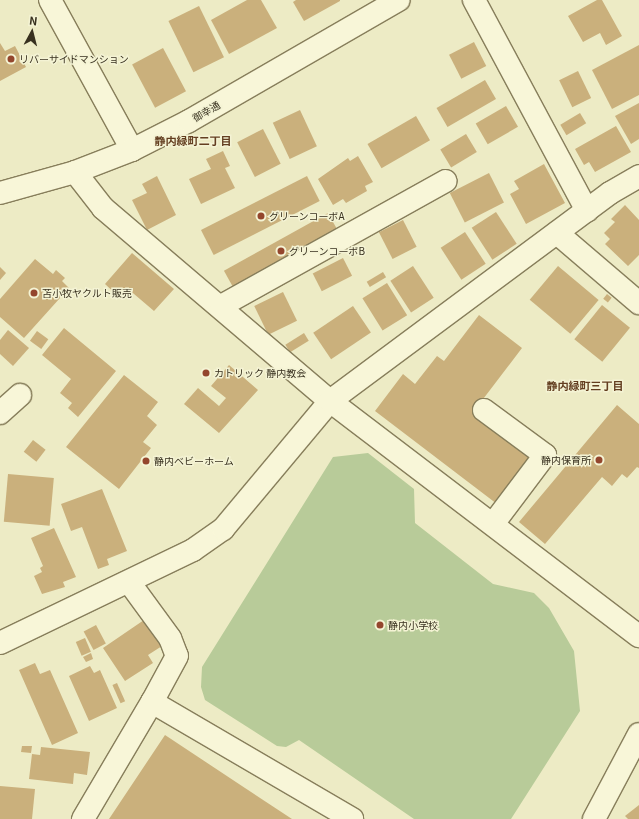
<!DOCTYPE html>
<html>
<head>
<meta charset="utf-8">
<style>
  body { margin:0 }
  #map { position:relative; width:639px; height:819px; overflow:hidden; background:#edebc5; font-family:Georgia,"Noto Sans JP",serif }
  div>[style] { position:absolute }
  .green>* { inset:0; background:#b8cb99 }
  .building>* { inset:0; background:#cab07c; transform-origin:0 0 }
  .roads { filter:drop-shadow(1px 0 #877e5b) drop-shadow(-1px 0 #877e5b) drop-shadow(0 1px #877e5b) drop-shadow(0 -1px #877e5b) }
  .minor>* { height:22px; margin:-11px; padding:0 11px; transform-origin:11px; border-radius:11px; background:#f8f6d8 }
  .dots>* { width:11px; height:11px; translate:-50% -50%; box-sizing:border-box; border:2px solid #f4f3d4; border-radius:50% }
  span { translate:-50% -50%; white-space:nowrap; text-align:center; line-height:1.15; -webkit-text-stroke:3px #f4f3d4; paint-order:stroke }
  .poi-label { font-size:10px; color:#38311f }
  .left { translate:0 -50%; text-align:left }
  .right { translate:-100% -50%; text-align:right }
  .street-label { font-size:10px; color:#38311f }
  .neighbourhood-label { font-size:11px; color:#633e20; font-weight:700 }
  .north { position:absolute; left:12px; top:12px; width:40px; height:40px; -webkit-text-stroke:3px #f4f3d4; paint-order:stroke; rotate:7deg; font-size:11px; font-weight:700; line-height:16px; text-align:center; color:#38311f }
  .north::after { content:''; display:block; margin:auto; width:14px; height:18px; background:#38311f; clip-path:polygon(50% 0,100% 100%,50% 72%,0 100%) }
</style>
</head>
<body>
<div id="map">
  <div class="green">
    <div style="clip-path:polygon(368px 453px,414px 489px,415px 523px,493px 584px,534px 593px,549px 608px,574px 651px,580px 711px,511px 819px,414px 819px,299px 740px,286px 747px,277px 746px,205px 700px,201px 687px,202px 667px,333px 457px)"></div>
  </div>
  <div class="building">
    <div style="clip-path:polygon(247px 0,261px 0,277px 28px,229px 54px,211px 20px)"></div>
    <div style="clip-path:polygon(296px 0,340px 0,340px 1px,304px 21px,293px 2px)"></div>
    <div style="clip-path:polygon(597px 0,602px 0,622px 36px,606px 45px,600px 33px,583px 42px,568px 16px)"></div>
    <div style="left:199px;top:6px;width:57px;height:34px;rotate:64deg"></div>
    <div style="left:474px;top:42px;width:27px;height:28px;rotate:63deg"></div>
    <div style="clip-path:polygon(0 43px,5px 51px,15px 46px,26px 67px,0 81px)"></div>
    <div style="clip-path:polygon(639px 45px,639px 95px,612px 109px,592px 70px)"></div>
    <div style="left:163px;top:48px;width:49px;height:35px;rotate:62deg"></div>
    <div style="left:578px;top:71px;width:30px;height:21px;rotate:64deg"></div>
    <div style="left:485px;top:80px;width:22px;height:56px;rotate:60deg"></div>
    <div style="clip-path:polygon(639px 103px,639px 139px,631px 144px,615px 116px)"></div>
    <div style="left:506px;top:106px;width:24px;height:35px;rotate:60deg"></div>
    <div style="left:300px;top:110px;width:40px;height:30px;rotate:65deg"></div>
    <div style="left:580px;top:113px;width:12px;height:23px;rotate:59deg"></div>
    <div style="left:416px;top:116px;width:28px;height:56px;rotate:60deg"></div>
    <div style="clip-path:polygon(616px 126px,631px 152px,595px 172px,589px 162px,584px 165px,575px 149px)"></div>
    <div style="left:263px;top:129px;width:39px;height:29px;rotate:63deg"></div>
    <div style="left:466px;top:134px;width:21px;height:30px;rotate:59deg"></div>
    <div style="clip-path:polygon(223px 151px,230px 166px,225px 168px,235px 188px,201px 204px,189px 179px,211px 169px,206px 159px)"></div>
    <div style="clip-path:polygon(358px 156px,373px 182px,365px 186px,367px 191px,346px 203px,343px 199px,333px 205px,318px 179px,348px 158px,350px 161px)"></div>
    <div style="clip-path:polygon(544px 164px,565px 203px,526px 224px,510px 194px,519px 189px,514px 181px)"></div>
    <div style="left:489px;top:173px;width:33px;height:44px;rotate:63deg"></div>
    <div style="clip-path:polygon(157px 176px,176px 215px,147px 230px,132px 200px,147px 193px,142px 184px)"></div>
    <div style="left:307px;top:176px;width:28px;height:119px;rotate:63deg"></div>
    <div style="clip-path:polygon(625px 205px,639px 220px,639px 255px,628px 266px,605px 244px,610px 239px,604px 233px,615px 222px,611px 219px)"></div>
    <div style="left:496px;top:212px;width:38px;height:29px;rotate:57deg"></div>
    <div style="left:328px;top:213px;width:25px;height:119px;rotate:61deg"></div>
    <div style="left:403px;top:220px;width:30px;height:27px;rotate:63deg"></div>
    <div style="left:465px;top:232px;width:38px;height:29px;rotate:57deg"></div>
    <div style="clip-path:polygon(132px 253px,174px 289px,154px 311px,127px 288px,119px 297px,105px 284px)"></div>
    <div style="left:343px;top:258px;width:20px;height:34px;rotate:63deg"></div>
    <div style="clip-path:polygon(35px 259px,53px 274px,56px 270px,65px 278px,62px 281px,69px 288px,24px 338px,0 317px,0 299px)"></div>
    <div style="left:413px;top:266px;width:38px;height:27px;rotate:57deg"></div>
    <div style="left:558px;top:266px;width:53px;height:44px;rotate:40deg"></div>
    <div style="clip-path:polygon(0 267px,6px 273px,0 280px)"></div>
    <div style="left:383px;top:272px;width:6px;height:19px;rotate:59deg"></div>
    <div style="left:387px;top:283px;width:38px;height:29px;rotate:58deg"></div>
    <div style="left:283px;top:292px;width:32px;height:32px;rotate:64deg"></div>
    <div style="left:607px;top:294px;width:6px;height:6px;rotate:39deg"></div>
    <div style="left:602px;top:305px;width:36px;height:44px;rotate:39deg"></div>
    <div style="left:353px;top:306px;width:32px;height:48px;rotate:56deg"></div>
    <div style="clip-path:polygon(479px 315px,522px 348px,474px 411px,534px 456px,497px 504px,375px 411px,403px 374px,415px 384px,437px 356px,444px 361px)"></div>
    <div style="clip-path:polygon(64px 328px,116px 371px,78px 417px,68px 408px,72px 403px,60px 393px,71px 379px,42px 355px)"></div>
    <div style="clip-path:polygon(8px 330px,29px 348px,13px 366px,0 354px,0 340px)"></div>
    <div style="left:37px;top:331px;width:14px;height:12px;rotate:36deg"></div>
    <div style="left:304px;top:333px;width:9px;height:22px;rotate:58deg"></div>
    <div style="clip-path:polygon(229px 365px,258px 390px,219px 433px,184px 404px,198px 388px,219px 406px,226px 398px,211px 386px)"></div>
    <div style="clip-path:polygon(124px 375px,158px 402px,147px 416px,157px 425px,143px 442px,151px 448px,119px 489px,66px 447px)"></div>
    <div style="clip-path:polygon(617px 405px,639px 424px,639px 468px,637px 467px,627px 478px,622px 474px,612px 486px,602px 477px,545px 544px,519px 522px)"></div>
    <div style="left:33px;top:440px;width:16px;height:15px;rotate:38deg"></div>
    <div style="left:8px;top:474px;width:46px;height:48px;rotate:5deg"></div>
    <div style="clip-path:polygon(102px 489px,127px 551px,107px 559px,109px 565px,98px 569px,82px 527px,71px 531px,61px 504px)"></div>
    <div style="clip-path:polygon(54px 528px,76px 577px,63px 582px,65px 587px,42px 594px,34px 576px,42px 572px,40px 568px,43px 566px,31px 538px)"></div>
    <div style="clip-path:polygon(144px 620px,162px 646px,148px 655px,153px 663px,125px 681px,103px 648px)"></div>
    <div style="left:96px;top:625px;width:21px;height:14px;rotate:62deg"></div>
    <div style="left:85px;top:638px;width:15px;height:10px;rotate:67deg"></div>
    <div style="clip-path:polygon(91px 653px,93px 659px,86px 662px,83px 657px)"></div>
    <div style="clip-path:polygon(35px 663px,40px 674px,50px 670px,78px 733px,52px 745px,19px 670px)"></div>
    <div style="clip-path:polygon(90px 666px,94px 673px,100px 670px,117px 708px,89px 721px,69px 676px)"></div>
    <div style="left:117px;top:683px;width:20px;height:5px;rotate:66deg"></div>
    <div style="clip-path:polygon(165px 735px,245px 788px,292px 819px,109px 819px)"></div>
    <div style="clip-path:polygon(22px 746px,32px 746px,31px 753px,21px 752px)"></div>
    <div style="clip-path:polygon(41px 747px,90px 752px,87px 775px,74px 773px,73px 784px,29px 779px,32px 754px,40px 755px)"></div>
    <div style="clip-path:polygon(0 786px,35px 789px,32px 819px,0 819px)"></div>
    <div style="clip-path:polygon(639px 805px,639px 819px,628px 819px,625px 816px)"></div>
  </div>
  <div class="roads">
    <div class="minor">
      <div style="left:50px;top:0;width:171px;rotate:61.3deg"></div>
      <div style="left:474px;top:0;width:239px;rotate:61.8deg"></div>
      <div style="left:75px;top:172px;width:46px;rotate:52.1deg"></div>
      <div style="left:103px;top:208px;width:298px;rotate:40.4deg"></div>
      <div style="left:330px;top:401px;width:388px;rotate:37.3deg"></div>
      <div style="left:0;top:193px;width:78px;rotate:-15.6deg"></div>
      <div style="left:75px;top:172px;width:61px;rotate:-21.1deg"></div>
      <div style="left:132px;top:150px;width:64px;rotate:-27deg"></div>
      <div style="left:189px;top:121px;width:242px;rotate:-30deg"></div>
      <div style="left:557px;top:233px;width:108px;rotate:40.5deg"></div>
      <div style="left:221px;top:306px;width:257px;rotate:-29.1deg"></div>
      <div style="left:484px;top:410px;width:76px;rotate:36.4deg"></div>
      <div style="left:545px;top:455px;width:86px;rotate:127deg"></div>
      <div style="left:0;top:413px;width:27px;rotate:-42deg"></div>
      <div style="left:129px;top:582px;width:69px;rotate:53.8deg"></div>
      <div style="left:170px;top:638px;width:19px;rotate:69deg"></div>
      <div style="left:177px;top:656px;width:52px;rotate:118.5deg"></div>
      <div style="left:152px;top:702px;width:232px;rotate:30.3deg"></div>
      <div style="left:0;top:643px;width:214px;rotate:-25.7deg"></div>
      <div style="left:193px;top:550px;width:37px;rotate:-35deg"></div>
      <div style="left:223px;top:529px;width:167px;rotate:-50.1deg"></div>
      <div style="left:330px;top:401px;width:349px;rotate:-36.6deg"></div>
      <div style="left:610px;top:193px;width:34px;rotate:-30deg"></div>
      <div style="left:83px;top:819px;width:136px;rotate:-59.5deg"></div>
      <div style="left:594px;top:819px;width:96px;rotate:-62.1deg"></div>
    </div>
  </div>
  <div class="dots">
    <div style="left:11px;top:59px;background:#94462d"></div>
    <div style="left:261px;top:216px;background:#94462d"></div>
    <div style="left:281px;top:251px;background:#94462d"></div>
    <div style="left:34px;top:293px;background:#94462d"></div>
    <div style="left:206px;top:373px;background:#94462d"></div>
    <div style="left:599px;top:460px;background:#94462d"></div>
    <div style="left:146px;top:461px;background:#94462d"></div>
    <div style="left:380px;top:625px;background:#94462d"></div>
  </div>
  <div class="poi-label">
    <span class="left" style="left:19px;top:59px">リバーサイドマンション</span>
    <span class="left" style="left:269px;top:216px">グリーンコーポA</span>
    <span class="left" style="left:289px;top:251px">グリーンコーポB</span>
    <span class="left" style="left:42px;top:293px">苫小牧ヤクルト販売</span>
    <span class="left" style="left:214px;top:373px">カトリック 静内教会</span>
    <span class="right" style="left:591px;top:460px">静内保育所</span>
    <span class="left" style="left:154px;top:461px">静内ベビーホーム</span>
    <span class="left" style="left:388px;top:625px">静内小学校</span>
  </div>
  <div class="street-label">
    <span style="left:206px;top:111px;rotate:-30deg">御幸通</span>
  </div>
  <div class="neighbourhood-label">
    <span style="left:193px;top:140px">静内緑町二丁目</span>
    <span style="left:585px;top:385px">静内緑町三丁目</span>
  </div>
  <div class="north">N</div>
</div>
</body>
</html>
